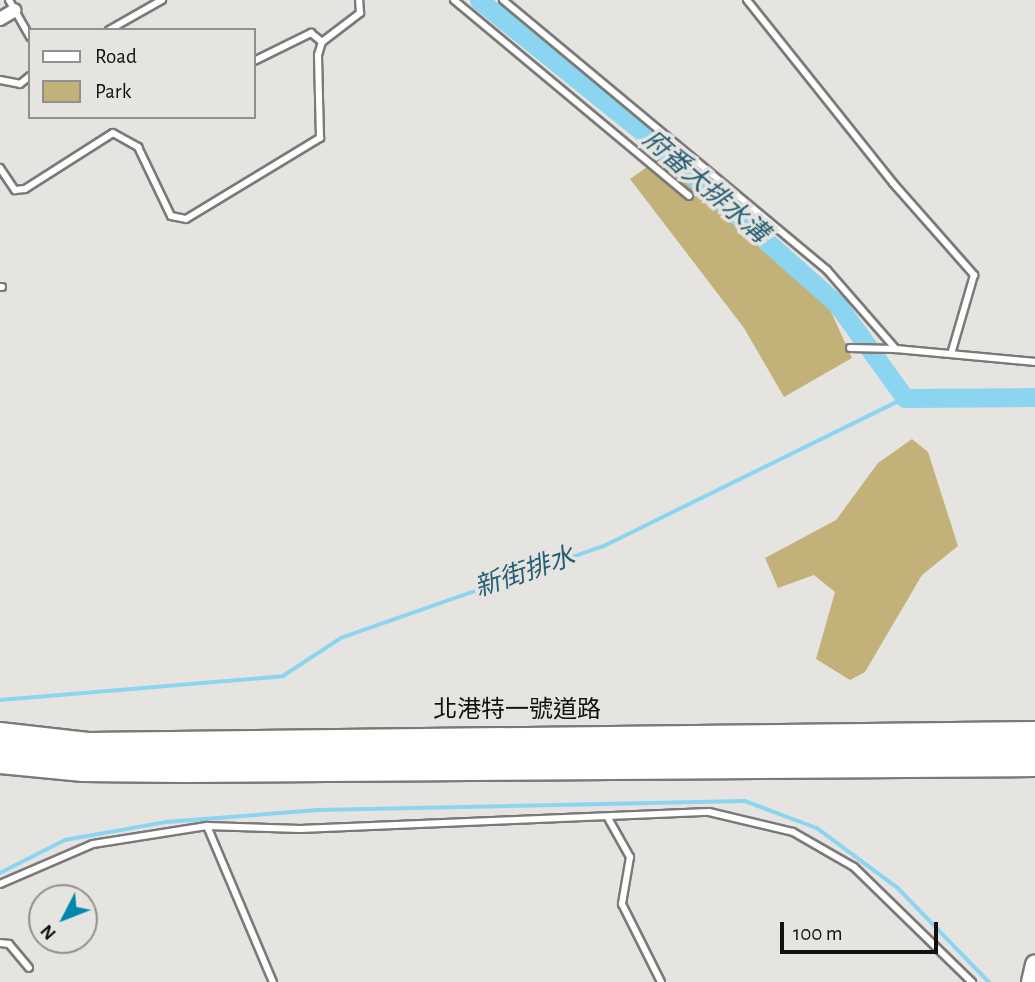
<!DOCTYPE html>
<html>
<head>
<meta charset="utf-8">
<style>
  body { margin:0 }
  #map { position:relative; width:1035px; height:982px; overflow:hidden; background:#e5e4e1; font-family:"Alegreya Sans","Noto Sans TC",sans-serif }
  div>[style] { position:absolute }
  .green>* { inset:0; background:#c2b279 }
  .stream>* { height:3.5px; margin:-1.75px; padding:0 1.75px; transform-origin:1.75px; border-radius:1.75px; background:#8cd5f1 }
  .river>* { height:19px; margin:-9.5px; padding:0 9.5px; transform-origin:9.5px; border-radius:9.5px; background:#8cd5f1 }
  .roads { filter:drop-shadow(2px 0 #7b7a78) drop-shadow(-2px 0 #7b7a78) drop-shadow(0 2px #7b7a78) drop-shadow(0 -2px #7b7a78) }
  .lane>* { height:6px; margin:-3px; padding:0 3px; transform-origin:3px; border-radius:3px; background:#fff }
  .street>* { height:12px; margin:-6px; padding:0 6px; transform-origin:6px; border-radius:6px; background:#fff }
  .secondary>* { height:18px; margin:-9px; padding:0 9px; transform-origin:9px; border-radius:9px; background:#fff }
  span { translate:-50% -50%; white-space:nowrap; text-align:center; line-height:1.15; -webkit-text-stroke:7px #e5e4e1; paint-order:stroke }
  .street-label { font-size:24px; color:#131211 }
  .water-label { font-size:26px; color:#255e72; font-style:italic }
  .legend { position:absolute; left:28px; top:28px; width:228px; height:91px; box-sizing:border-box; background:#e5e4e1; border:2px solid #91908e; margin:0; padding:9px 12px; list-style:none; font-size:21px; color:#131211 }
  .legend li { display:flex; align-items:center; gap:14px; height:35px }
  .legend b { width:35px; border:2px solid #91908e }
  .north { position:absolute; left:28px; top:884px; width:70px; height:70px; box-sizing:border-box; background:#e5e4e1; border:2px solid #91908e; border-radius:50%; rotate:228deg; font-size:19px; font-weight:700; line-height:28px; text-align:center; color:#131211 }
  .north::after { content:''; display:block; margin:auto; width:24px; height:32px; background:#0287a9; clip-path:polygon(50% 0,100% 100%,50% 72%,0 100%) }
  .scale { position:absolute; left:780px; top:922px; width:158px; height:32px; box-sizing:border-box; border:4px solid #131211; border-top:0; padding-left:9px; font-size:21px; line-height:24px; white-space:nowrap; color:#131211; -webkit-text-stroke:5px #e5e4e1; paint-order:stroke }
</style>
</head>
<body>
<div id="map">
  <div class="green">
    <div style="clip-path:polygon(660px 158px,710px 197px,828px 305px,852px 358px,784px 397px,744px 328px,630px 179px)"></div>
    <div style="clip-path:polygon(912px 439px,928px 452px,958px 546px,922px 575px,865px 672px,850px 680px,816px 659px,835px 592px,814px 575px,778px 588px,765px 558px,836px 520px,878px 463px)"></div>
  </div>
  <div class="stream">
    <div style="left:0;top:700px;width:284px;rotate:-4.8deg"></div>
    <div style="left:283px;top:676px;width:69px;rotate:-33.2deg"></div>
    <div style="left:341px;top:638px;width:279px;rotate:-19.3deg"></div>
    <div style="left:604px;top:546px;width:335px;rotate:-26.2deg"></div>
    <div style="left:0;top:873px;width:73px;rotate:-26.9deg"></div>
    <div style="left:65px;top:840px;width:103px;rotate:-10.1deg"></div>
    <div style="left:166px;top:822px;width:152px;rotate:-4.5deg"></div>
    <div style="left:318px;top:810px;width:427px;rotate:-1.2deg"></div>
    <div style="left:745px;top:801px;width:77px;rotate:20.6deg"></div>
    <div style="left:817px;top:828px;width:101px;rotate:36.5deg"></div>
    <div style="left:898px;top:888px;width:131px;rotate:45.9deg"></div>
  </div>
  <div class="river">
    <div style="left:479px;top:0;width:220px;rotate:38.9deg"></div>
    <div style="left:650px;top:138px;width:250px;rotate:41.6deg"></div>
    <div style="left:837px;top:304px;width:116px;rotate:54.1deg"></div>
    <div style="left:905px;top:398px;width:130px;rotate:-0.4deg"></div>
  </div>
  <div class="roads">
    <div class="lane">
      <div style="left:9px;top:0;width:43px;rotate:60.4deg"></div>
      <div style="left:454px;top:0;width:306px;rotate:39.8deg"></div>
      <div style="left:503px;top:0;width:422px;rotate:39.8deg"></div>
      <div style="left:827px;top:270px;width:105px;rotate:48.9deg"></div>
      <div style="left:896px;top:349px;width:140px;rotate:5.3deg"></div>
      <div style="left:747px;top:0;width:234px;rotate:51.4deg"></div>
      <div style="left:893px;top:183px;width:123px;rotate:48.6deg"></div>
      <div style="left:974px;top:275px;width:82px;rotate:106.2deg"></div>
      <div style="left:109px;top:30px;width:61px;rotate:-29.5deg"></div>
      <div style="left:254px;top:61px;width:64px;rotate:-26.2deg"></div>
      <div style="left:311px;top:33px;width:14px;rotate:39deg"></div>
      <div style="left:322px;top:42px;width:48px;rotate:-37.3deg"></div>
      <div style="left:360px;top:13px;width:13px;rotate:-94deg"></div>
      <div style="left:0;top:80px;width:20px;rotate:11deg"></div>
      <div style="left:20px;top:84px;width:13px;rotate:-39deg"></div>
      <div style="left:0;top:168px;width:27px;rotate:56deg"></div>
      <div style="left:15px;top:190px;width:10px;rotate:-6deg"></div>
      <div style="left:25px;top:189px;width:104px;rotate:-32.5deg"></div>
      <div style="left:113px;top:133px;width:29px;rotate:29deg"></div>
      <div style="left:138px;top:147px;width:76px;rotate:64.4deg"></div>
      <div style="left:171px;top:216px;width:15px;rotate:11deg"></div>
      <div style="left:186px;top:219px;width:157px;rotate:-31.2deg"></div>
      <div style="left:320px;top:138px;width:83px;rotate:-91.4deg"></div>
      <div style="left:318px;top:55px;width:14px;rotate:-73deg"></div>
      <div style="left:0;top:287px;width:2px"></div>
      <div style="left:850px;top:348px;width:46px;rotate:1.2deg"></div>
      <div style="left:608px;top:818px;width:45px;rotate:60.6deg"></div>
      <div style="left:630px;top:857px;width:48px;rotate:99.7deg"></div>
      <div style="left:622px;top:904px;width:87px;rotate:63.4deg"></div>
      <div style="left:207px;top:826px;width:169px;rotate:67.1deg"></div>
      <div style="left:0;top:884px;width:101px;rotate:-23.3deg"></div>
      <div style="left:93px;top:844px;width:115px;rotate:-9deg"></div>
      <div style="left:207px;top:826px;width:93px;rotate:1.8deg"></div>
      <div style="left:300px;top:829px;width:409px;rotate:-2.4deg"></div>
      <div style="left:709px;top:812px;width:86px;rotate:13.4deg"></div>
      <div style="left:793px;top:832px;width:70px;rotate:29.8deg"></div>
      <div style="left:854px;top:867px;width:165px;rotate:44.3deg"></div>
      <div style="left:0;top:943px;width:9px;rotate:6deg"></div>
      <div style="left:9px;top:944px;width:31px;rotate:50deg"></div>
    </div>
    <div class="street">
      <div style="left:0;top:19px;width:17px;rotate:-31deg"></div>
      <div style="left:0;top:729px;width:89px;rotate:6.5deg"></div>
      <div style="left:88px;top:739px;width:947px;rotate:-0.67deg"></div>
      <div style="left:0;top:767px;width:83px;rotate:5.5deg"></div>
      <div style="left:83px;top:775px;width:102px;rotate:0.6deg"></div>
      <div style="left:185px;top:776px;width:850px;rotate:-0.4deg"></div>
    </div>
    <div class="secondary">
      <div style="left:0;top:741px;width:116px;rotate:4.4deg"></div>
      <div style="left:116px;top:750px;width:919px;rotate:-0.56deg"></div>
      <div style="left:0;top:754px;width:121px;rotate:5.2deg"></div>
      <div style="left:120px;top:765px;width:915px;rotate:-0.5deg"></div>
      <div style="left:1031px;top:982px;width:18px;rotate:-77deg"></div>
    </div>
  </div>
  <div class="street-label">
    <span style="left:517px;top:711px">北港特一號道路</span>
  </div>
  <div class="water-label">
    <span style="left:705px;top:187px;rotate:41deg">府番大排水溝</span>
    <span style="left:525px;top:573px;rotate:-19deg">新街排水</span>
  </div>
  <ul class="legend">
  <li><b style="height:9px;background:#fff"></b>Road</li>
  <li><b style="height:19px;background:#c2b279"></b>Park</li>
  </ul>
  <div class="north">N</div>
  <div class="scale">100 m</div>
</div>
</body>
</html>
